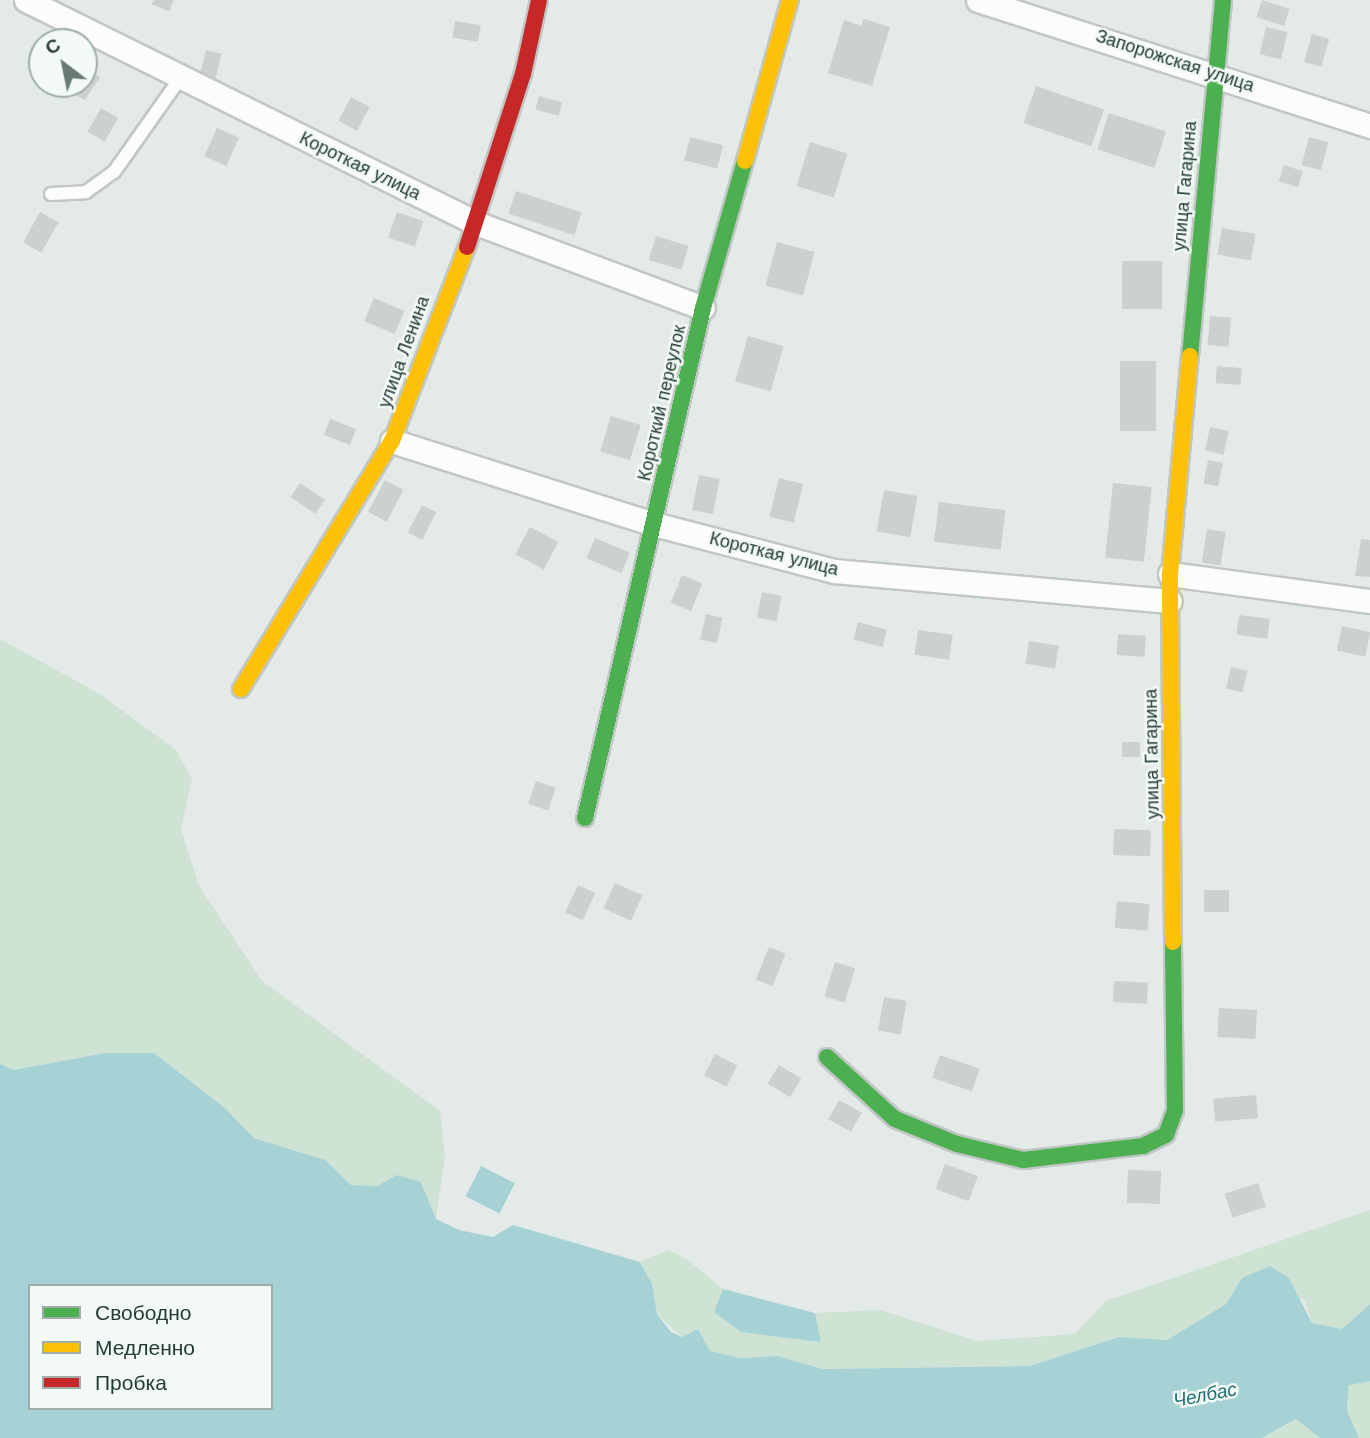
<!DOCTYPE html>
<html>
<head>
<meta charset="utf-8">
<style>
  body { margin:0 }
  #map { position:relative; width:1370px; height:1438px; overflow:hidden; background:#e4eae7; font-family:"Work Sans",sans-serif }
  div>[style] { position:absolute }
  .green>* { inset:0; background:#cee3d3 }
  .water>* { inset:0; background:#a6d2d6; transform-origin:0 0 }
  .river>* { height:37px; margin:-18.5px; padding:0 18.5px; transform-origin:18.5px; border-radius:18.5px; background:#a6d2d6 }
  .building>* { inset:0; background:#ccd1cf; transform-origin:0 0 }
  .roads { filter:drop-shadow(2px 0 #c1c7c4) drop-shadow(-2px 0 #c1c7c4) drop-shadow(0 2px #c1c7c4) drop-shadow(0 -2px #c1c7c4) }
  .lane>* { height:12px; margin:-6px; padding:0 6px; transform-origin:6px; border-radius:6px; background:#fbfcfb }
  .street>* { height:23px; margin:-11.5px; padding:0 11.5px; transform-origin:11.5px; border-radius:11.5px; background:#fbfcfb }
  .fast>* { height:16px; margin:-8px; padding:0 8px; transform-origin:8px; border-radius:8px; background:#4caf50 }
  .slow>* { height:16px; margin:-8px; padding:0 8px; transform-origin:8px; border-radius:8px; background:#ffc107 }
  .jam>* { height:16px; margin:-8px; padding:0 8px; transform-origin:8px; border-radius:8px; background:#c62828 }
  span { translate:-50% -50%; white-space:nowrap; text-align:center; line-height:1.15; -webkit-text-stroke:5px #f3f9f5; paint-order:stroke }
  .street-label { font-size:18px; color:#233d34 }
  .water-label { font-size:19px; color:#1e6d77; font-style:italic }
  .legend { position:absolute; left:28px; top:1284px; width:245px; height:126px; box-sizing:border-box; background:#f3f9f5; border:2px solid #a0aea8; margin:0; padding:9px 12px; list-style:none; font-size:21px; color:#233d34 }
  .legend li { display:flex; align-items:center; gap:14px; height:35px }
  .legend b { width:35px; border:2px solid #a0aea8 }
  .north { position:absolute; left:28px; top:28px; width:70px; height:70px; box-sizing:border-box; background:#f3f9f5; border:2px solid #a0aea8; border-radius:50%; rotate:328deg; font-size:19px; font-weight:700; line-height:28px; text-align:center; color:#233d34 }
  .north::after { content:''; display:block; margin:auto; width:24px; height:32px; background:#677a73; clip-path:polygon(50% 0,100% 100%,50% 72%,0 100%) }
</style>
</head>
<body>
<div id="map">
  <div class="green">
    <div style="clip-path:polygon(0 639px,100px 694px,176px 750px,192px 779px,181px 829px,199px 886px,262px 981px,440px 1111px,445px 1156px,436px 1219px,421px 1182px,398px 1175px,377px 1186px,351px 1185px,325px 1160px,254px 1138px,225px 1108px,154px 1053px,105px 1053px,14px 1070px,0 1064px)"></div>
    <div style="clip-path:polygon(1370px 1210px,1370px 1304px,1342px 1329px,1312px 1323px,1305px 1300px,1242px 1278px,1226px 1304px,1167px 1340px,1119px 1337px,1030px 1366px,823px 1369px,777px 1356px,740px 1358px,710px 1351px,698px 1329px,682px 1337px,657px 1314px,652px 1284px,640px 1262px,669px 1250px,688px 1260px,723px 1289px,714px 1312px,741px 1332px,821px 1341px,815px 1313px,880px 1310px,977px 1341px,1075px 1334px,1106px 1301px)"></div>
    <div style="clip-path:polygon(1370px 1356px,1370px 1438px,1359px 1438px,1347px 1411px,1349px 1376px)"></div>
    <div style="clip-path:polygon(1296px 1419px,1320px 1438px,1262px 1438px,1274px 1432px)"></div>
  </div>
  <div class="water">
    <div style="clip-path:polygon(evenodd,105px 1053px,154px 1053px,225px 1108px,254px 1138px,325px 1160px,351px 1185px,377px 1186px,397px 1175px,421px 1182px,436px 1219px,459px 1230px,493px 1237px,513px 1225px,640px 1262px,652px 1284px,657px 1314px,671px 1332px,682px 1337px,698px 1329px,710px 1351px,740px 1358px,777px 1356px,823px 1369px,1030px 1366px,1119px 1337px,1167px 1340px,1226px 1304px,1242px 1278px,1270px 1266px,1289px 1278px,1312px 1323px,1342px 1329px,1370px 1304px,1370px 1356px,1349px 1376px,1347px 1411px,1359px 1438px,1320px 1438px,1296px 1419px,1262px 1438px,0 1438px,0 1064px,14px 1070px,105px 1053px,30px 1286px,271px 1286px,271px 1408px,30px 1408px,30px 1286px)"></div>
    <div style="left:481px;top:1166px;width:38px;height:34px;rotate:27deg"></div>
    <div style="clip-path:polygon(723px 1289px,815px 1313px,821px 1342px,741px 1332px,714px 1312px)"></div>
  </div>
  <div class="river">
    <div style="left:1313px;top:1372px;width:58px;rotate:-10deg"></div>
  </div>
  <div class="building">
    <div style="clip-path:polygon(154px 0,174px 0,169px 11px,151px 4px)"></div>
    <div style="left:1262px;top:0;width:29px;height:18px;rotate:18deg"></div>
    <div style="clip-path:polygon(864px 19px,890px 27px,872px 86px,828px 73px,844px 20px,861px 26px)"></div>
    <div style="left:455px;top:21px;width:26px;height:17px;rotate:9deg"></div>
    <div style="left:1266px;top:27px;width:22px;height:28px;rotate:13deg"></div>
    <div style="left:1312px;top:34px;width:18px;height:29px;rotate:16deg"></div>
    <div style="left:206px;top:50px;width:16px;height:25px;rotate:14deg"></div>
    <div style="clip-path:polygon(84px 68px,100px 77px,85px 100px,67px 90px,71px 84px,84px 84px)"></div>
    <div style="left:1036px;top:86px;width:72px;height:39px;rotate:19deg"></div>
    <div style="left:539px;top:96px;width:24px;height:14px;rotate:15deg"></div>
    <div style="left:351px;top:97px;width:21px;height:27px;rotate:28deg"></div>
    <div style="left:101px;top:108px;width:20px;height:27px;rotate:30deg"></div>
    <div style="left:1109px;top:113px;width:60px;height:38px;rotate:18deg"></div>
    <div style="left:217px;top:128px;width:24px;height:31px;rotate:24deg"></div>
    <div style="left:690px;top:137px;width:34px;height:24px;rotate:14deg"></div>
    <div style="left:1309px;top:137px;width:20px;height:29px;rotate:15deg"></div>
    <div style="left:810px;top:142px;width:39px;height:46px;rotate:17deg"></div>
    <div style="left:1284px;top:165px;width:20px;height:17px;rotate:18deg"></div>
    <div style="left:516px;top:191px;width:69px;height:24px;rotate:18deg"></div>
    <div style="left:40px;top:212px;width:21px;height:35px;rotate:29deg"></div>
    <div style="left:397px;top:212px;width:28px;height:27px;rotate:19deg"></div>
    <div style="left:1222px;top:228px;width:34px;height:27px;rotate:10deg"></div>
    <div style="left:656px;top:236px;width:34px;height:25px;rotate:17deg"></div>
    <div style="left:777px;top:242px;width:39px;height:45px;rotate:15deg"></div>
    <div style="left:1122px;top:261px;width:40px;height:48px"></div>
    <div style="left:374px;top:298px;width:33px;height:25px;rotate:23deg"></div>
    <div style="left:1210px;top:316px;width:21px;height:29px;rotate:5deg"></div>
    <div style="left:748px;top:336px;width:37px;height:47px;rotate:16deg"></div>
    <div style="left:1120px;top:361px;width:36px;height:70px"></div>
    <div style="left:1217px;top:366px;width:25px;height:17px;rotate:5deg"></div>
    <div style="left:611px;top:416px;width:31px;height:37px;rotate:17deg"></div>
    <div style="left:330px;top:419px;width:28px;height:17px;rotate:21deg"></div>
    <div style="left:1210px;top:427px;width:19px;height:24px;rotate:12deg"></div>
    <div style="left:1208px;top:460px;width:15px;height:24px;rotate:11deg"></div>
    <div style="left:699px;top:475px;width:21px;height:36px;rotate:11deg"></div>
    <div style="left:779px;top:478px;width:25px;height:40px;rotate:14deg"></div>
    <div style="left:385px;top:480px;width:21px;height:36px;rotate:28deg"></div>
    <div style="left:300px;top:483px;width:30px;height:17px;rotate:34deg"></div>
    <div style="left:1113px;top:483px;width:39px;height:75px;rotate:6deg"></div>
    <div style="left:884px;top:490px;width:34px;height:42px;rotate:10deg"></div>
    <div style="left:939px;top:502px;width:67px;height:40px;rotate:7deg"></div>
    <div style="left:422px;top:505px;width:16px;height:31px;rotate:27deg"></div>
    <div style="left:530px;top:527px;width:32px;height:31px;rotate:28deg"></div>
    <div style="left:1207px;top:529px;width:19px;height:34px;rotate:9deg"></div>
    <div style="left:595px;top:538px;width:38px;height:22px;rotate:23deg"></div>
    <div style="clip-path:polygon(1361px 539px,1370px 540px,1370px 577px,1355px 576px)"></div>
    <div style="left:682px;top:575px;width:22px;height:30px;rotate:22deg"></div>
    <div style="left:762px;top:592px;width:20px;height:26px;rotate:11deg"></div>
    <div style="left:706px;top:614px;width:17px;height:26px;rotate:13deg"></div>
    <div style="left:1239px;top:615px;width:31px;height:20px;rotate:7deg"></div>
    <div style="left:858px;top:622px;width:30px;height:18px;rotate:15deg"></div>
    <div style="left:1342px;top:626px;width:29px;height:25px;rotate:12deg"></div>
    <div style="left:918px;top:630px;width:35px;height:25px;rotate:8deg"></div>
    <div style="left:1118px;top:634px;width:28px;height:21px;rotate:4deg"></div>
    <div style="left:1029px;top:641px;width:30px;height:23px;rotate:9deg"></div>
    <div style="left:1231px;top:667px;width:17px;height:22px;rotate:13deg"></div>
    <div style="left:1140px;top:742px;width:15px;height:18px;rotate:90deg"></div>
    <div style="left:536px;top:781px;width:21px;height:24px;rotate:19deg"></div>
    <div style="left:1114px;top:829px;width:37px;height:26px;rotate:2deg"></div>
    <div style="left:615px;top:883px;width:30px;height:28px;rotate:24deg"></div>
    <div style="left:578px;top:885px;width:19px;height:30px;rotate:25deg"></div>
    <div style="left:1229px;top:890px;width:22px;height:25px;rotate:90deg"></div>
    <div style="left:1117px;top:901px;width:33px;height:27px;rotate:5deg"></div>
    <div style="left:769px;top:947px;width:18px;height:35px;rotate:22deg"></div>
    <div style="left:835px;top:962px;width:21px;height:36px;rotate:17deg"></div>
    <div style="left:1114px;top:981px;width:34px;height:21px;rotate:3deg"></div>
    <div style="left:884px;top:997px;width:23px;height:34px;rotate:10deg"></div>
    <div style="left:1219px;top:1008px;width:38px;height:29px;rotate:3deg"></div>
    <div style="left:715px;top:1054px;width:25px;height:24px;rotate:27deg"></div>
    <div style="left:940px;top:1055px;width:42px;height:24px;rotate:19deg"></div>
    <div style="left:779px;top:1065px;width:26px;height:22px;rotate:31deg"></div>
    <div style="left:1256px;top:1095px;width:23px;height:43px;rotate:85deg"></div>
    <div style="left:839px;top:1100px;width:26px;height:22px;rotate:29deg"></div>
    <div style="left:945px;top:1164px;width:35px;height:27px;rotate:20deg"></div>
    <div style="left:1161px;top:1171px;width:33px;height:33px;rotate:92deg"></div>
    <div style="left:1258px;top:1183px;width:25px;height:35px;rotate:72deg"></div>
  </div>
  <div class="roads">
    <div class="lane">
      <div style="left:51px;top:194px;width:35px;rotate:-3deg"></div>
      <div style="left:86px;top:192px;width:34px;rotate:-36deg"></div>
      <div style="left:114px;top:172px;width:116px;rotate:-54.8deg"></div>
    </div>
    <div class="street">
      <div style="left:26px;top:0;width:502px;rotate:26.36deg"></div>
      <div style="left:476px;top:223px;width:242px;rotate:20.5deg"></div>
      <div style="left:978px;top:0;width:412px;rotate:17.8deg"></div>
      <div style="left:392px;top:441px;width:275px;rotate:17.6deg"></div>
      <div style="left:654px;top:524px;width:186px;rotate:14.6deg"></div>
      <div style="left:834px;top:571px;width:337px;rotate:5.1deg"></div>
      <div style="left:1170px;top:574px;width:202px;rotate:7.7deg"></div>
    </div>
    <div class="fast">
      <div style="left:1190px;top:356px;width:358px;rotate:-84.7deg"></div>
      <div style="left:585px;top:818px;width:523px;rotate:-76.97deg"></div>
      <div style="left:703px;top:308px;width:153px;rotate:-74.1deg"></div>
      <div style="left:827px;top:1057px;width:92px;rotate:42.4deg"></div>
      <div style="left:895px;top:1119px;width:67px;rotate:22deg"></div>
      <div style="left:957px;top:1144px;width:68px;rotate:13.6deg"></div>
      <div style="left:1023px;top:1160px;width:121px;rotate:-6.7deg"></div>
      <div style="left:1143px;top:1146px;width:25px;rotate:-26deg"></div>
      <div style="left:1166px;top:1135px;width:27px;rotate:-70deg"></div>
      <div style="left:1175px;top:1110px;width:168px;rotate:-90.7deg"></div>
    </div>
    <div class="slow">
      <div style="left:745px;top:161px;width:167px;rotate:-74.4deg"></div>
      <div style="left:241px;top:689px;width:290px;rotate:-58.7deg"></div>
      <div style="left:392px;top:441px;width:208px;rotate:-68.9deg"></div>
      <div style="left:1173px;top:942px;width:368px;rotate:-90.5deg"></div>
      <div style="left:1170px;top:574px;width:219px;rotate:-84.8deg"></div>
    </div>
    <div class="jam">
      <div style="left:467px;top:247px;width:182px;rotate:-72.1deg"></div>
      <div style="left:523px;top:74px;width:76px;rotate:-77.8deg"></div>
    </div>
  </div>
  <div class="street-label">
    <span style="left:1175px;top:61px;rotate:18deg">Запорожская улица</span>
    <span style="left:360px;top:166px;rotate:26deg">Короткая улица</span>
    <span style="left:1185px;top:186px;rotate:-85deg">улица Гагарина</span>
    <span style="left:404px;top:352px;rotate:-70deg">улица Ленина</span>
    <span style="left:662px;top:403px;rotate:-77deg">Короткий переулок</span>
    <span style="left:774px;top:554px;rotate:14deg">Короткая улица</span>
    <span style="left:1152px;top:754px;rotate:-91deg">улица Гагарина</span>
  </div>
  <div class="water-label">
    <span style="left:1205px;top:1395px;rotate:-11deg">Челбас</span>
  </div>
  <ul class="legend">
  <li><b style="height:9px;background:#4caf50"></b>Свободно</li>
  <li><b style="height:9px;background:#ffc107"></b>Медленно</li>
  <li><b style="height:9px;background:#c62828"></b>Пробка</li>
  </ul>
  <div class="north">С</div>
</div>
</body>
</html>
